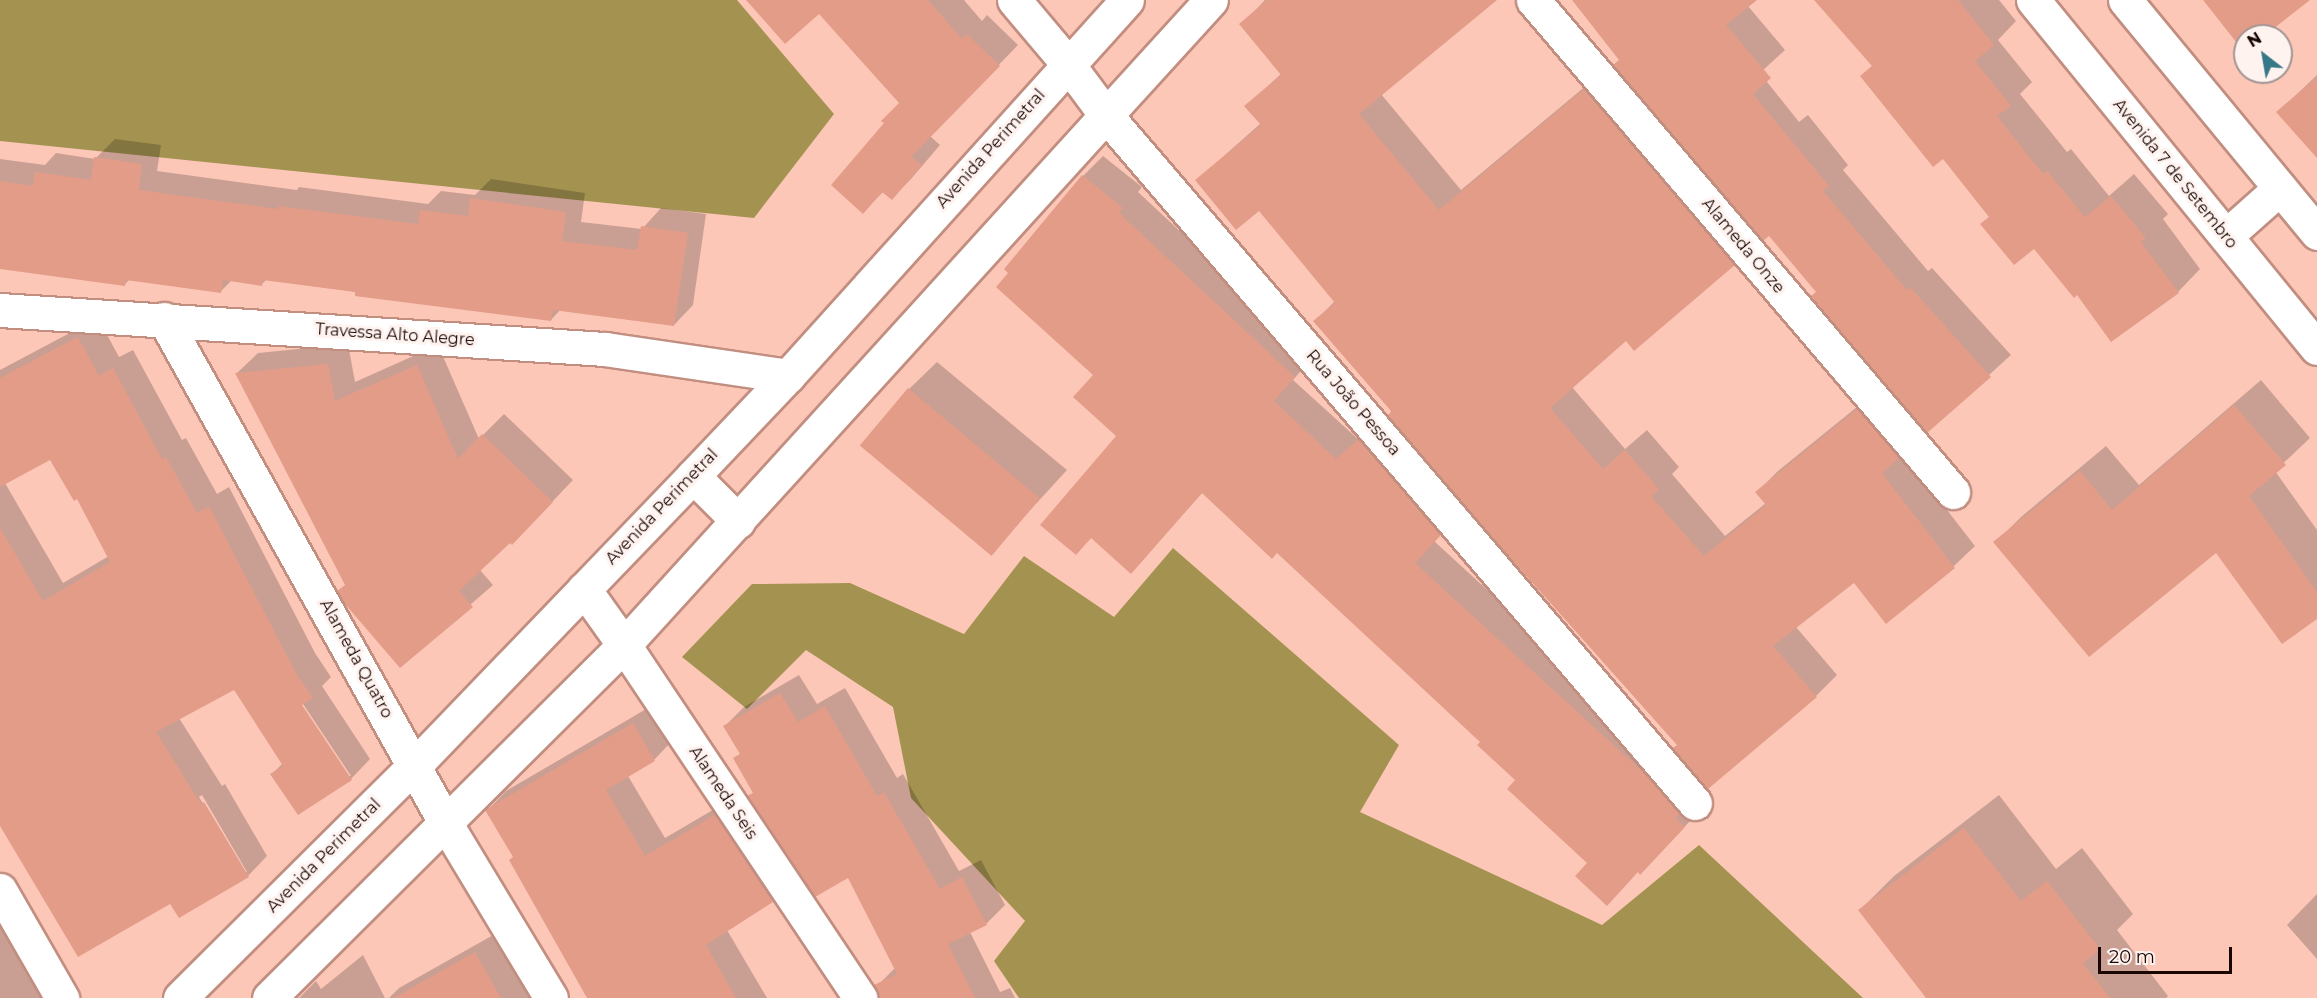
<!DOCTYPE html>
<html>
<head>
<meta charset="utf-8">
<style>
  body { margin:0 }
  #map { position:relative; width:2317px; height:998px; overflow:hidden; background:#fdc7b8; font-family:Montserrat,sans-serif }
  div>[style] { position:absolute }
  .forest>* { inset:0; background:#a49350 }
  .shadow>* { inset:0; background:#0003 }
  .building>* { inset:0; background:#e39c88; transform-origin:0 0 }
  .roads { filter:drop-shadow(2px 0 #c18e80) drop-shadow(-2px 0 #c18e80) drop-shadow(0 2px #c18e80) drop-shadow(0 -2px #c18e80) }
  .street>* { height:33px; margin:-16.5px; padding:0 16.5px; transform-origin:16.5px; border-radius:16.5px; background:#fff }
  .secondary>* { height:33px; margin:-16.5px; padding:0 16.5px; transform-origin:16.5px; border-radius:16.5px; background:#fff }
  span { translate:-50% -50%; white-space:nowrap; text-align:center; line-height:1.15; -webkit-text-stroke:6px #fff3f0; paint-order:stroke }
  .street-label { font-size:16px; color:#190704 }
  .north { position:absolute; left:2233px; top:24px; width:60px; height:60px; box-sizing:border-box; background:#fff3f0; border:2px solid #a39592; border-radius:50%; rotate:329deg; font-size:16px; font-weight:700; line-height:24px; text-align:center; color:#190704 }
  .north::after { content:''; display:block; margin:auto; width:21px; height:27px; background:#357888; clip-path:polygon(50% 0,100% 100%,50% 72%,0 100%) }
  .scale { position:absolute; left:2098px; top:947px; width:134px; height:27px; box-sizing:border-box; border:3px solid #190704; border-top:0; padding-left:8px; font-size:18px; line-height:21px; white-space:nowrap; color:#190704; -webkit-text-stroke:4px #fff3f0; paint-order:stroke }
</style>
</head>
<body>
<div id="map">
  <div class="forest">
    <div style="clip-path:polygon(0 0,737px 0,834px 114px,754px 218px,0 141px)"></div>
    <div style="clip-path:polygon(1173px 548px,1399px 745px,1360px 812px,1602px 925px,1699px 845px,1863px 998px,1019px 998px,994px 961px,1025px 921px,911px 798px,893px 707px,806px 650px,747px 709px,682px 657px,752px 584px,850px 583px,964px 634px,1024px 556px,1114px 617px)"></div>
  </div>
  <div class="shadow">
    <div style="clip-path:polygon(748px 0,964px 0,982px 21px,987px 15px,1018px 45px,930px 136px,940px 145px,911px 179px,892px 198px,884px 191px,863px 212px,886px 123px,901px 103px,819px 11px)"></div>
    <div style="clip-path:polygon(1265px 0,1494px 0,1381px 94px,1461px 190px,1606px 69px,1755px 243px,1734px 264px,1626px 339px,1572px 387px,1625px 449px,1647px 430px,1679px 467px,1672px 474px,1725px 536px,1766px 503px,1757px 492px,1778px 471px,1879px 389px,1902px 452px,1975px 546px,1954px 566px,1886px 622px,1854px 581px,1796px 627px,1837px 675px,1816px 696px,1679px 745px,1315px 321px,1335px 301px,1259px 208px,1197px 180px,1261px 123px,1246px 106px,1282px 73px,1241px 25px)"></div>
    <div style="clip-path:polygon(1588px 0,1755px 0,1748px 6px,1785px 50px,1760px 73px,1799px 122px,1808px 115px,1848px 165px,1843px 170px,1928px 271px,1932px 268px,2011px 355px,1927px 431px,1818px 291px,1621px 59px)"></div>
    <div style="clip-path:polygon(1952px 0,1999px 0,2016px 21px,1998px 40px,2032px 82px,2020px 94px,2067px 152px,2071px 149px,2109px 196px,2134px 174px,2168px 214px,2163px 219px,2200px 269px,2178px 292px,2034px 247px,1990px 216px,1943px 157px,1862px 76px,1885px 53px)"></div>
    <div style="clip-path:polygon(2317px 75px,2317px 155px,2278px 112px)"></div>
    <div style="clip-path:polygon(115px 139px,161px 145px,157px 171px,297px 190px,299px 187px,428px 204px,441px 191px,475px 195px,491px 179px,585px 193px,581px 222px,642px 229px,661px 208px,706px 214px,693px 305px,674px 325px,561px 309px,551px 320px,267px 279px,262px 284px,232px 280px,220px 292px,130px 279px,125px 284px,0 268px,0 159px,45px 165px,56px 153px,95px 159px)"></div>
    <div style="clip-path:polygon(1103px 156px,1142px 187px,1138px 192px,1314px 356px,1293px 380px,1358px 439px,1380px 420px,1460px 514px,1434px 541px,1666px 754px,1704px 806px,1661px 852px,1639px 871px,1589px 863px,1482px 742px,1277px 551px,1203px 492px,1131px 572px,1092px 537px,1076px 553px,1118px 436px,1095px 375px,1083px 176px)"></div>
    <div style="clip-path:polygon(evenodd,98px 318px,119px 357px,133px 350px,182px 440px,186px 438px,217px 494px,229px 487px,315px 653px,331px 677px,322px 686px,370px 759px,351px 779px,272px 774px,283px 763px,234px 688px,179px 718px,222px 786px,225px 784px,267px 856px,248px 876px,170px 902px,0 802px,0 370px,98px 318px,51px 458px,78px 497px,109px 556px,63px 583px,5px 483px,51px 458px,98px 318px,299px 698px,351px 776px,348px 776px,297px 700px,299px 698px,98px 318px,202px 795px,247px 872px,244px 872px,199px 797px,202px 795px)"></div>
    <div style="clip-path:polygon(348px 344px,355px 382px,438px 345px,479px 439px,504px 414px,573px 480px,533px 522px,480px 570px,493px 585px,400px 666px,346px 584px,237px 373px,258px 353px)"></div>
    <div style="clip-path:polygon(937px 362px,1067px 470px,991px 553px,909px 389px)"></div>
    <div style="clip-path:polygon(2261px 380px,2310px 438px,2275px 471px,2317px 530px,2317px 617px,2217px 550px,1995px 543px,2021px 517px,2106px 446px,2139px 485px)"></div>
    <div style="clip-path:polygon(799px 675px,817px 704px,845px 688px,897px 778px,903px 774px,959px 871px,981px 860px,1005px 905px,986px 924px,970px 932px,1000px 992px,1010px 988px,1015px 998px,887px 998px,879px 984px,896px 967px,849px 876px,749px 796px,754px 792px,735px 758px,741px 753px,725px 726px,744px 707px)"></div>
    <div style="clip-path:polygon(653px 705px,673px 740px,654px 760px,628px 776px,665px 838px,735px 797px,792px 881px,772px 901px,727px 930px,767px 998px,589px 998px,514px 857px,487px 811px,506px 791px)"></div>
    <div style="clip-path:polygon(1999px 795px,2056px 869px,2082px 848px,2133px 914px,2117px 930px,2168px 996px,2166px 998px,1928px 998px,1860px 910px,1894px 876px)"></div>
    <div style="clip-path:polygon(2317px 894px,2317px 959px,2287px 925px)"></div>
    <div style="clip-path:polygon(0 908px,48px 998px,0 998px)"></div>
    <div style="clip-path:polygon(495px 934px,531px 998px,389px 998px,399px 988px)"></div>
    <div style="clip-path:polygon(363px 955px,385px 998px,299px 998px,316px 981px,321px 989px)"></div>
  </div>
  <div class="building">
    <div style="clip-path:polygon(746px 0,928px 0,962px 39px,967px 34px,1000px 66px,911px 157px,922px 165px,892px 200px,882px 192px,863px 214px,831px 185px,884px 123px,881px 121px,899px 103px,819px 14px,785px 44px)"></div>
    <div style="clip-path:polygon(1267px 0,1497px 0,1359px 114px,1439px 210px,1584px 89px,1735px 265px,1634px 351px,1626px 341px,1550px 408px,1603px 469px,1625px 450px,1659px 489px,1651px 496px,1704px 556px,1766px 505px,1755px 492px,1857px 409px,1899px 458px,1882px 473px,1955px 568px,1886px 624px,1854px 583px,1773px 646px,1817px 697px,1708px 789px,1673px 748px,1677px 745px,1496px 542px,1388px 416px,1391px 411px,1313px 321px,1335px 303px,1259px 211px,1236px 230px,1195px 180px,1261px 125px,1244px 106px,1281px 75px,1239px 24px)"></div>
    <div style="clip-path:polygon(1572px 0,1757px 0,1726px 25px,1771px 78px,1753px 94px,1829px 186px,1823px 191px,1907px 290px,1910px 287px,1991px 377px,1927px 433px,1811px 296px,1816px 292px,1769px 236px,1763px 241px,1613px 65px,1619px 60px)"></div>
    <div style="clip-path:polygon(1814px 0,1958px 0,1994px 45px,1975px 61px,2011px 106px,1997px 116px,2043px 174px,2047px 171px,2085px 217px,2111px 196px,2146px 238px,2141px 242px,2179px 293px,2111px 342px,2077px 295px,2074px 298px,2034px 249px,2014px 265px,1980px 224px,1989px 217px,1943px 159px,1933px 167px,1860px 76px,1872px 66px)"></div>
    <div style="clip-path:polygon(2203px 0,2310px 0,2264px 36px,2245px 36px,2244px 52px)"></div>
    <div style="clip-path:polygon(2317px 77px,2317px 158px,2276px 112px)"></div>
    <div style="clip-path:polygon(94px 157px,142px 164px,139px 190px,278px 209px,278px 206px,418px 224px,420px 210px,468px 216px,470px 198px,566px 212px,562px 241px,637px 250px,641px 226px,688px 233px,674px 326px,553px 310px,551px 321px,355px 296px,355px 292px,263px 280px,262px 286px,223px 280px,221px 293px,126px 280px,125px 286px,0 269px,0 181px,33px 186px,35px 172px,91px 180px)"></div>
    <div style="clip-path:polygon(1082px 175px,1123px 208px,1119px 213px,1295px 377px,1274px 401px,1336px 459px,1359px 439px,1441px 535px,1415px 563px,1646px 775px,1680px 814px,1675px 818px,1685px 827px,1640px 875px,1638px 872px,1607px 906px,1575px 876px,1587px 863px,1507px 789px,1515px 780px,1477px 745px,1480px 742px,1277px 553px,1272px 559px,1202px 493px,1131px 574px,1091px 538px,1076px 555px,1040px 525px,1116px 436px,1073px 397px,1093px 375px,996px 287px,1008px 273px,1004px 269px)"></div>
    <div style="clip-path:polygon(78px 337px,99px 376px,113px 368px,162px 459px,166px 457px,197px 513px,209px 506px,296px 673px,313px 698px,302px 705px,352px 780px,298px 815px,270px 774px,283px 766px,234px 690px,156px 732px,201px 804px,204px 802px,249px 877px,179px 918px,170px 904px,78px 957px,0 826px,0 528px,43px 601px,110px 562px,77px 499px,74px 501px,50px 460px,0 487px,0 378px)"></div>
    <div style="clip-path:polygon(328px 364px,335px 401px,417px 365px,458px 459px,482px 434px,553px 502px,512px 545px,510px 543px,459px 591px,473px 607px,400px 668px,345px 604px,337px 591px,345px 585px,235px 373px)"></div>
    <div style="left:908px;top:388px;width:172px;height:75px;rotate:40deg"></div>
    <div style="clip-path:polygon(2234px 405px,2286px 465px,2249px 496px,2317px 592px,2317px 619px,2282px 644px,2216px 553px,2089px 657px,1993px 542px,2080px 471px,2112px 510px)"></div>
    <div style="clip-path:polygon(780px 693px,798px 722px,825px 706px,877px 796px,884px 792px,940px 889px,962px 877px,987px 925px,948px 944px,975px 998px,879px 998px,874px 985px,897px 974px,848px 878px,815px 897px,747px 796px,753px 793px,733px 758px,740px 754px,723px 726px)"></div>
    <div style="clip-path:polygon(633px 723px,655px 761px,606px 790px,645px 856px,715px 815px,773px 902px,706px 945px,736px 998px,587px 998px,509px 860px,513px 857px,485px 810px)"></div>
    <div style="clip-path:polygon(1964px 828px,2021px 901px,2047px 881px,2100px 949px,2083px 963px,2110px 998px,1926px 998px,1858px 910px)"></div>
    <div style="clip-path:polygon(475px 952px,501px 998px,394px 998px)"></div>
  </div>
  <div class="roads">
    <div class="street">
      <div style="left:1014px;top:0;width:82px;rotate:49.9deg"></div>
      <div style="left:1067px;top:63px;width:64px;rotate:53.3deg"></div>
      <div style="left:1105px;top:114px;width:907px;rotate:49.43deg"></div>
      <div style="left:1533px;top:0;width:647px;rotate:49.51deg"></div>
      <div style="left:0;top:310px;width:606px;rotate:3.69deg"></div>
      <div style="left:605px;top:349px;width:185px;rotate:8.4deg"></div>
      <div style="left:164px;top:319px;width:578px;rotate:60.82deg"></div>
      <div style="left:446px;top:824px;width:203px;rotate:58.9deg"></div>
      <div style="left:584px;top:589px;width:69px;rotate:54.5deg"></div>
      <div style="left:624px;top:645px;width:425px;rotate:56.2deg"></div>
      <div style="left:0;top:890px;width:125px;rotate:60.1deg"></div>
    </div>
    <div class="secondary">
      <div style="left:2033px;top:0;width:449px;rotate:50.8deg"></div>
      <div style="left:2125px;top:0;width:302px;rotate:50.5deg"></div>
      <div style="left:2226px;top:236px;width:72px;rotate:-41.6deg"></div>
      <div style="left:693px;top:476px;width:64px;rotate:45deg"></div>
      <div style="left:180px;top:998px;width:331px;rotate:-44.8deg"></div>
      <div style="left:415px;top:765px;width:401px;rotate:-46.1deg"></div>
      <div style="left:693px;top:476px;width:138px;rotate:-46.5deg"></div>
      <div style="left:788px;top:376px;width:506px;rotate:-47.96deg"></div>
      <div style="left:269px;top:998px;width:501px;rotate:-44.84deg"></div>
      <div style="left:624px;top:645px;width:872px;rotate:-47.7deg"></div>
    </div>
  </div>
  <div class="street-label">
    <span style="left:991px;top:149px;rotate:-48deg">Avenida Perimetral</span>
    <span style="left:2175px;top:174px;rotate:51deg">Avenida 7 de Setembro</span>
    <span style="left:1743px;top:246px;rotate:50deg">Alameda Onze</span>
    <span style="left:395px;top:335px;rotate:4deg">Travessa Alto Alegre</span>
    <span style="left:1353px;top:403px;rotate:49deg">Rua João Pessoa</span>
    <span style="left:662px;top:507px;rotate:-46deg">Avenida Perimetral</span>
    <span style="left:356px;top:659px;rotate:61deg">Alameda Quatro</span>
    <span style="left:723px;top:793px;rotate:56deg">Alameda Seis</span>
    <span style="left:324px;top:856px;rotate:-45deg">Avenida Perimetral</span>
  </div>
  <div class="north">N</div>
  <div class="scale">20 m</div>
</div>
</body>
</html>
